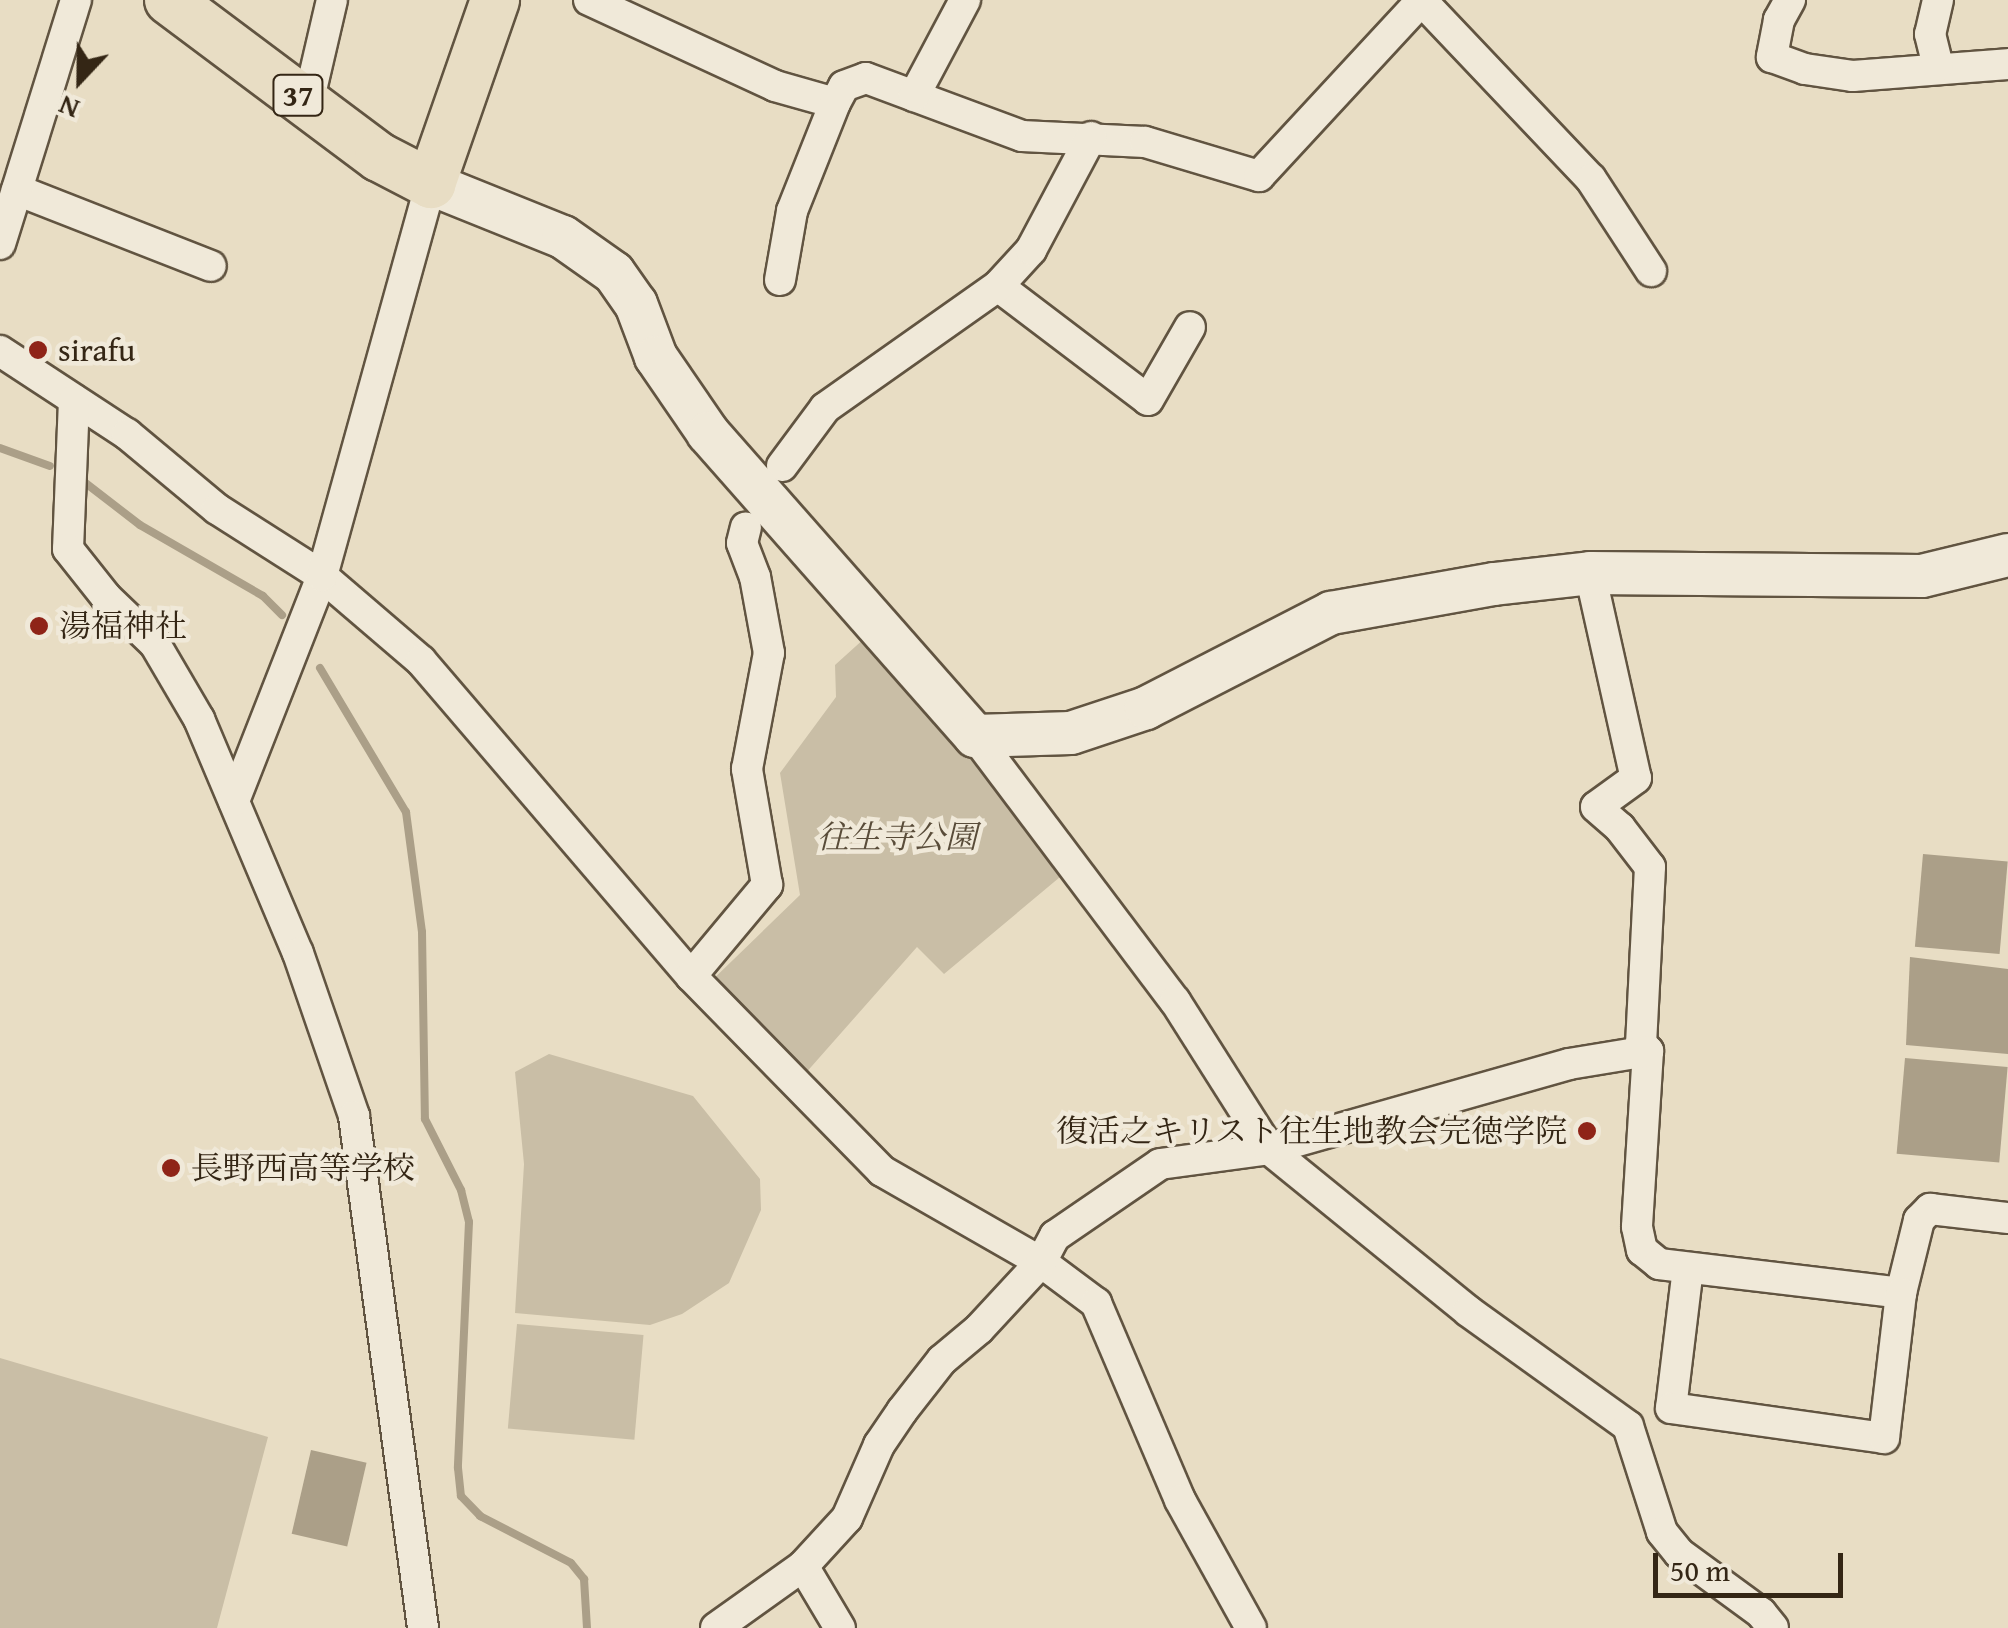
<!DOCTYPE html>
<html>
<head>
<meta charset="utf-8">
<style>
  body { margin:0 }
  #map { position:relative; width:2008px; height:1628px; overflow:hidden; background:#e8ddc4; font-family:"Gentium Book Plus","Noto Serif JP",serif }
  div>[style] { position:absolute }
  .green>* { inset:0; background:#c9bea6; transform-origin:0 0 }
  .water>* { inset:0; background:#ab9f88; transform-origin:0 0 }
  .stream>* { height:8px; margin:-4px; padding:0 4px; transform-origin:4px; border-radius:4px; background:#ab9f88 }
  .roads { filter:drop-shadow(2px 0 #615441) drop-shadow(-2px 0 #615441) drop-shadow(0 2px #615441) drop-shadow(0 -2px #615441) }
  .street>* { height:30px; margin:-15px; padding:0 15px; transform-origin:15px; border-radius:15px; background:#f0e9d9 }
  .secondary>* { height:42px; margin:-21px; padding:0 21px; transform-origin:21px; border-radius:21px; background:#f0e9d9 }
  .primary>* { height:48px; margin:-24px; padding:0 24px; transform-origin:24px; border-radius:24px; background:#e8ddc4 }
  .dots>* { width:28px; height:28px; translate:-50% -50%; box-sizing:border-box; border:5px solid #f0e9d9; border-radius:50% }
  span { translate:-50% -50%; white-space:nowrap; text-align:center; line-height:1.15; -webkit-text-stroke:9px #f0e9d9; paint-order:stroke }
  .shield-label span { padding:2px 8px; background:#f0e9d9; border:2px solid; border-radius:8px; -webkit-text-stroke-width:0 }
  .shield-label { font-size:30px; color:#342615; font-weight:700 }
  .poi-label { font-size:32px; color:#342615 }
  .left { translate:0 -50%; text-align:left }
  .right { translate:-100% -50%; text-align:right }
  .park-label { font-size:32px; color:#594c39; font-style:italic }
  .north { position:absolute; left:30px; top:30px; width:100px; height:100px; -webkit-text-stroke:8px #f0e9d9; paint-order:stroke; rotate:202deg; font-size:28px; font-weight:700; line-height:40px; text-align:center; color:#342615 }
  .north::after { content:''; display:block; margin:auto; width:35px; height:45px; background:#342615; clip-path:polygon(50% 0,100% 100%,50% 72%,0 100%) }
  .scale { position:absolute; left:1653px; top:1553px; width:190px; height:45px; box-sizing:border-box; border:5px solid #342615; border-top:0; padding-left:12px; font-size:30px; line-height:35px; white-space:nowrap; color:#342615; -webkit-text-stroke:8px #f0e9d9; paint-order:stroke }
</style>
</head>
<body>
<div id="map">
  <div class="green">
    <div style="clip-path:polygon(866px 637px,1066px 872px,944px 974px,917px 947px,804px 1075px,704px 988px,800px 895px,780px 773px,836px 697px,835px 665px)"></div>
    <div style="clip-path:polygon(549px 1054px,693px 1096px,760px 1179px,761px 1210px,729px 1283px,682px 1314px,650px 1325px,515px 1313px,524px 1164px,515px 1072px)"></div>
    <div style="left:517px;top:1324px;width:127px;height:105px;rotate:5deg"></div>
    <div style="clip-path:polygon(0 1358px,268px 1437px,217px 1628px,0 1628px)"></div>
  </div>
  <div class="water">
    <div style="left:1923px;top:854px;width:85px;height:93px;rotate:5deg"></div>
    <div style="clip-path:polygon(1910px 957px,2008px 969px,2008px 1054px,1906px 1045px)"></div>
    <div style="left:1905px;top:1058px;width:103px;height:96px;rotate:5deg"></div>
    <div style="left:311px;top:1450px;width:57px;height:86px;rotate:13deg"></div>
  </div>
  <div class="stream">
    <div style="left:0;top:448px;width:53px;rotate:19.8deg"></div>
    <div style="left:79px;top:478px;width:77px;rotate:37.6deg"></div>
    <div style="left:140px;top:525px;width:142px;rotate:30deg"></div>
    <div style="left:263px;top:596px;width:27px;rotate:45deg"></div>
    <div style="left:320px;top:668px;width:168px;rotate:59.2deg"></div>
    <div style="left:406px;top:812px;width:121px;rotate:82.4deg"></div>
    <div style="left:422px;top:932px;width:187px;rotate:89.1deg"></div>
    <div style="left:425px;top:1119px;width:80px;rotate:63.1deg"></div>
    <div style="left:461px;top:1190px;width:33px;rotate:76deg"></div>
    <div style="left:469px;top:1222px;width:246px;rotate:92.6deg"></div>
    <div style="left:458px;top:1468px;width:28px;rotate:84deg"></div>
    <div style="left:461px;top:1496px;width:28px;rotate:46deg"></div>
    <div style="left:480px;top:1516px;width:102px;rotate:27.3deg"></div>
    <div style="left:571px;top:1563px;width:21px;rotate:51deg"></div>
    <div style="left:584px;top:1579px;width:49px;rotate:86.5deg"></div>
  </div>
  <div class="roads">
    <div class="street">
      <div style="left:589px;top:0;width:205px;rotate:24.8deg"></div>
      <div style="left:775px;top:86px;width:62px;rotate:15.8deg"></div>
      <div style="left:835px;top:103px;width:19px;rotate:-62deg"></div>
      <div style="left:844px;top:86px;width:23px;rotate:-20deg"></div>
      <div style="left:866px;top:78px;width:166px;rotate:20.4deg"></div>
      <div style="left:1022px;top:136px;width:123px;rotate:2.8deg"></div>
      <div style="left:1145px;top:142px;width:119px;rotate:16.6deg"></div>
      <div style="left:1259px;top:176px;width:240px;rotate:-47.2deg"></div>
      <div style="left:1790px;top:0;width:23px;rotate:119deg"></div>
      <div style="left:1779px;top:20px;width:38px;rotate:101deg"></div>
      <div style="left:1772px;top:57px;width:35px;rotate:20deg"></div>
      <div style="left:1805px;top:69px;width:49px;rotate:8.3deg"></div>
      <div style="left:1853px;top:76px;width:155px;rotate:-4.4deg"></div>
      <div style="left:1938px;top:0;width:35px;rotate:103deg"></div>
      <div style="left:1930px;top:34px;width:33px;rotate:76deg"></div>
      <div style="left:1422px;top:1px;width:245px;rotate:46.5deg"></div>
      <div style="left:1591px;top:179px;width:110px;rotate:56.9deg"></div>
      <div style="left:914px;top:96px;width:109px;rotate:-62deg"></div>
      <div style="left:308px;top:103px;width:106px;rotate:-76.9deg"></div>
      <div style="left:17px;top:190px;width:208px;rotate:21.4deg"></div>
      <div style="left:0;top:244px;width:256px;rotate:-72.7deg"></div>
      <div style="left:780px;top:280px;width:70px;rotate:-80.1deg"></div>
      <div style="left:792px;top:211px;width:116px;rotate:-68.3deg"></div>
      <div style="left:998px;top:286px;width:188px;rotate:37.2deg"></div>
      <div style="left:1148px;top:400px;width:84px;rotate:-60.1deg"></div>
      <div style="left:0;top:351px;width:152px;rotate:33.2deg"></div>
      <div style="left:127px;top:434px;width:117px;rotate:39.8deg"></div>
      <div style="left:217px;top:509px;width:125px;rotate:32.5deg"></div>
      <div style="left:322px;top:576px;width:130px;rotate:40.6deg"></div>
      <div style="left:421px;top:661px;width:415px;rotate:49.4deg"></div>
      <div style="left:691px;top:976px;width:273px;rotate:45.6deg"></div>
      <div style="left:882px;top:1171px;width:183px;rotate:29.8deg"></div>
      <div style="left:1041px;top:1262px;width:69px;rotate:36.7deg"></div>
      <div style="left:1096px;top:1303px;width:214px;rotate:66.9deg"></div>
      <div style="left:1180px;top:1500px;width:146px;rotate:61deg"></div>
      <div style="left:74px;top:400px;width:149px;rotate:92.3deg"></div>
      <div style="left:68px;top:549px;width:61px;rotate:51.6deg"></div>
      <div style="left:106px;top:597px;width:68px;rotate:43.8deg"></div>
      <div style="left:155px;top:644px;width:87px;rotate:59.6deg"></div>
      <div style="left:199px;top:719px;width:254px;rotate:67.1deg"></div>
      <div style="left:298px;top:953px;width:172px;rotate:71deg"></div>
      <div style="left:354px;top:1116px;width:517px;rotate:82.32deg"></div>
      <div style="left:782px;top:466px;width:72px;rotate:-53.4deg"></div>
      <div style="left:825px;top:408px;width:212px;rotate:-35.2deg"></div>
      <div style="left:998px;top:286px;width:49px;rotate:-47.5deg"></div>
      <div style="left:1031px;top:250px;width:128px;rotate:-62deg"></div>
      <div style="left:1590px;top:573px;width:210px;rotate:77.4deg"></div>
      <div style="left:1636px;top:778px;width:49px;rotate:144.1deg"></div>
      <div style="left:1596px;top:807px;width:32px;rotate:41deg"></div>
      <div style="left:1620px;top:828px;width:49px;rotate:52.4deg"></div>
      <div style="left:1650px;top:867px;width:176px;rotate:92.9deg"></div>
      <div style="left:1641px;top:1043px;width:11px;rotate:49deg"></div>
      <div style="left:1648px;top:1051px;width:176px;rotate:93.6deg"></div>
      <div style="left:1637px;top:1227px;width:24px;rotate:78deg"></div>
      <div style="left:1642px;top:1250px;width:22px;rotate:39deg"></div>
      <div style="left:1659px;top:1264px;width:244px;rotate:6.8deg"></div>
      <div style="left:1901px;top:1293px;width:75px;rotate:-76.1deg"></div>
      <div style="left:1919px;top:1220px;width:16px;rotate:-45deg"></div>
      <div style="left:1930px;top:1209px;width:79px;rotate:6.6deg"></div>
      <div style="left:975px;top:736px;width:332px;rotate:53deg"></div>
      <div style="left:1175px;top:1001px;width:175px;rotate:57.6deg"></div>
      <div style="left:1269px;top:1149px;width:257px;rotate:39.1deg"></div>
      <div style="left:1468px;top:1311px;width:197px;rotate:35.7deg"></div>
      <div style="left:1628px;top:1426px;width:111px;rotate:72.2deg"></div>
      <div style="left:1662px;top:1532px;width:27px;rotate:51deg"></div>
      <div style="left:1679px;top:1553px;width:102px;rotate:36.2deg"></div>
      <div style="left:1761px;top:1613px;width:19px;rotate:51deg"></div>
      <div style="left:234px;top:801px;width:242px;rotate:-68.6deg"></div>
      <div style="left:322px;top:576px;width:407px;rotate:-74.5deg"></div>
      <div style="left:691px;top:976px;width:119px;rotate:-50.1deg"></div>
      <div style="left:767px;top:885px;width:118px;rotate:-99.8deg"></div>
      <div style="left:747px;top:769px;width:118px;rotate:-79.3deg"></div>
      <div style="left:769px;top:653px;width:77px;rotate:-100.4deg"></div>
      <div style="left:755px;top:577px;width:36px;rotate:-111deg"></div>
      <div style="left:742px;top:543px;width:16px;rotate:-76deg"></div>
      <div style="left:1688px;top:1268px;width:141px;rotate:96.9deg"></div>
      <div style="left:1671px;top:1408px;width:215px;rotate:8deg"></div>
      <div style="left:1884px;top:1438px;width:146px;rotate:-83.3deg"></div>
      <div style="left:803px;top:1566px;width:72px;rotate:59.2deg"></div>
      <div style="left:716px;top:1628px;width:107px;rotate:-35.5deg"></div>
      <div style="left:803px;top:1566px;width:65px;rotate:-47.5deg"></div>
      <div style="left:847px;top:1518px;width:80px;rotate:-66.3deg"></div>
      <div style="left:879px;top:1445px;width:41px;rotate:-55.9deg"></div>
      <div style="left:902px;top:1411px;width:65px;rotate:-51.9deg"></div>
      <div style="left:942px;top:1360px;width:48px;rotate:-40deg"></div>
      <div style="left:979px;top:1329px;width:91px;rotate:-47.2deg"></div>
      <div style="left:1041px;top:1262px;width:30px;rotate:-62deg"></div>
      <div style="left:1055px;top:1236px;width:127px;rotate:-34.4deg"></div>
      <div style="left:1160px;top:1164px;width:110px;rotate:-7.8deg"></div>
      <div style="left:1269px;top:1149px;width:312px;rotate:-15.8deg"></div>
      <div style="left:1569px;top:1064px;width:80px;rotate:-9.3deg"></div>
    </div>
    <div class="secondary">
      <div style="left:431px;top:184px;width:142px;rotate:21.9deg"></div>
      <div style="left:563px;top:237px;width:62px;rotate:35.2deg"></div>
      <div style="left:614px;top:273px;width:38px;rotate:55deg"></div>
      <div style="left:636px;top:304px;width:57px;rotate:69.3deg"></div>
      <div style="left:656px;top:357px;width:92px;rotate:55.6deg"></div>
      <div style="left:708px;top:433px;width:404px;rotate:48.6deg"></div>
      <div style="left:975px;top:736px;width:96px;rotate:-1.8deg"></div>
      <div style="left:1071px;top:733px;width:79px;rotate:-18.4deg"></div>
      <div style="left:1146px;top:708px;width:208px;rotate:-27.2deg"></div>
      <div style="left:1331px;top:613px;width:166px;rotate:-10.1deg"></div>
      <div style="left:1494px;top:584px;width:97px;rotate:-6.5deg"></div>
      <div style="left:1590px;top:573px;width:332px;rotate:0.5deg"></div>
      <div style="left:1922px;top:576px;width:89px;rotate:-13.7deg"></div>
    </div>
    <div class="primary">
      <div style="left:169px;top:0;width:262px;rotate:36.8deg"></div>
      <div style="left:379px;top:157px;width:59px;rotate:27.4deg"></div>
      <div style="left:431px;top:184px;width:195px;rotate:-70.8deg"></div>
    </div>
  </div>
  <div class="dots">
    <div style="left:38px;top:350px;background:#8f2418"></div>
    <div style="left:39px;top:626px;background:#8f2418"></div>
    <div style="left:1587px;top:1131px;background:#8f2418"></div>
    <div style="left:171px;top:1168px;background:#8f2418"></div>
  </div>
  <div class="shield-label">
    <span style="left:298px;top:95px">37</span>
  </div>
  <div class="poi-label">
    <span class="left" style="left:58px;top:350px">sirafu</span>
    <span class="left" style="left:59px;top:626px">湯福神社</span>
    <span class="right" style="left:1567px;top:1131px">復活之キリスト往生地教会完徳学院</span>
    <span class="left" style="left:191px;top:1168px">長野西高等学校</span>
  </div>
  <div class="park-label">
    <span style="left:897px;top:837px">往生寺公園</span>
  </div>
  <div class="north">N</div>
  <div class="scale">50 m</div>
</div>
</body>
</html>
